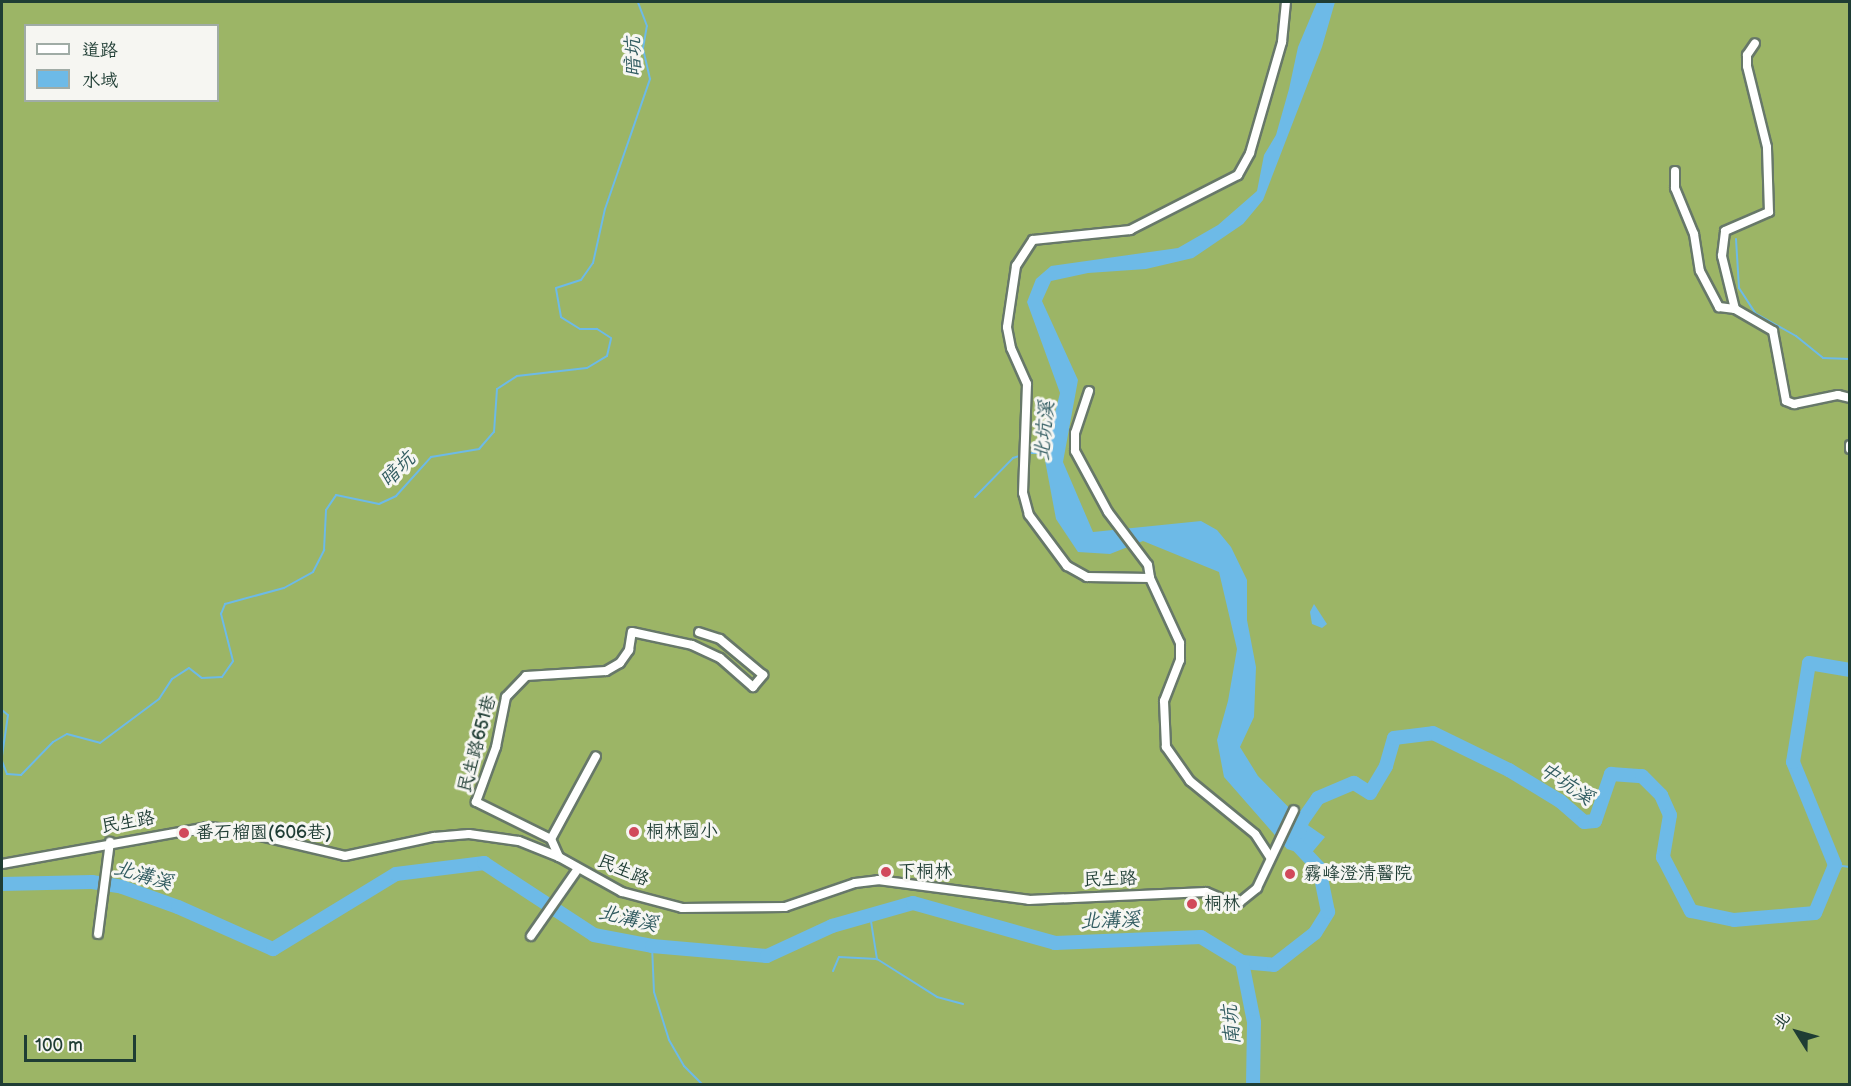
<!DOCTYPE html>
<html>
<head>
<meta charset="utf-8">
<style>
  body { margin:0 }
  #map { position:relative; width:1851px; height:1086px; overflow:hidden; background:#eee5cb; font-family:"Balsamiq Sans","LXGW WenKai TC",sans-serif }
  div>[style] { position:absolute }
  .forest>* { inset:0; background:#9cb566 }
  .water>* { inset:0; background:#6dbae7 }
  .stream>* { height:2px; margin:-1px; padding:0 1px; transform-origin:1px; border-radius:1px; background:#6dbae7 }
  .river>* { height:14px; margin:-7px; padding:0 7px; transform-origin:7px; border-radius:7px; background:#6dbae7 }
  .roads { filter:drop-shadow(2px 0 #677869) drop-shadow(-2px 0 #677869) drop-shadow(0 2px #677869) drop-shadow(0 -2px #677869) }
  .minor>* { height:8px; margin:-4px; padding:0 4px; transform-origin:4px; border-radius:4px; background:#fff }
  .dots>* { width:16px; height:16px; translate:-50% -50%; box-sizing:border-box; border:3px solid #f6f6f2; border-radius:50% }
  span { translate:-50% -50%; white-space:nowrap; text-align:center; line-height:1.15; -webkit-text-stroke:6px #f6f6f2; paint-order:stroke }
  .street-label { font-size:18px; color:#1f3d34 }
  .poi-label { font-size:18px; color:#1f3d34 }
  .left { translate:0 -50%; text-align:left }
  .water-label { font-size:20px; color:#325c61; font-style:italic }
  .frame { position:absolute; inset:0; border:3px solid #1f3d34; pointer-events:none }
  .legend { position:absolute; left:24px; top:24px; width:195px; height:78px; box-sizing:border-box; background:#f6f6f2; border:2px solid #a0aca6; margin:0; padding:8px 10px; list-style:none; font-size:18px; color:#1f3d34 }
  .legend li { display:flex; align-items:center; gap:12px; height:30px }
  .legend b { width:30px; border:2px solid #a0aca6 }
  .north { position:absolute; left:1767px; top:1002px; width:60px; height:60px; -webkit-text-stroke:4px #f6f6f2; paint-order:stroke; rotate:307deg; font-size:16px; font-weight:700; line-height:24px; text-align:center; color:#1f3d34 }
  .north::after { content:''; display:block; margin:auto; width:21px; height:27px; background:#1f3d34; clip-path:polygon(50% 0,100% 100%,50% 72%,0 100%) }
  .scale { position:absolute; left:24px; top:1035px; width:112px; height:27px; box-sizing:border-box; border:3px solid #1f3d34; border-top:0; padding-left:8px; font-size:18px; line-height:21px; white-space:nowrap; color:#1f3d34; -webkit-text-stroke:4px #f6f6f2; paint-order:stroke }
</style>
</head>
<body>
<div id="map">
  <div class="forest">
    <div style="clip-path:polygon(evenodd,2px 2px,1849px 2px,1849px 1084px,2px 1084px,2px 2px,26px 26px,218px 26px,218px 100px,26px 100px,26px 26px)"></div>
  </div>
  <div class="water">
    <div style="clip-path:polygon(1317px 2px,1335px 2px,1322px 47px,1263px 200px,1243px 224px,1193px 258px,1146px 269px,1088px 273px,1051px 281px,1042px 301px,1078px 380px,1063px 462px,1093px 532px,1201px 521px,1217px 530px,1231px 547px,1247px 580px,1247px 620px,1256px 667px,1254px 717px,1240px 747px,1258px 776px,1302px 821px,1325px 837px,1309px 856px,1287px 849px,1224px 777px,1217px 740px,1228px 701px,1237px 649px,1219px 572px,1143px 541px,1110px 554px,1078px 552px,1056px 519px,1044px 455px,1060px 393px,1027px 302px,1036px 279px,1051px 266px,1178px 248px,1218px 225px,1257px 191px,1264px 155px,1276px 135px,1289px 89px,1298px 47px)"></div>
    <div style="clip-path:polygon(1314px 604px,1327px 624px,1322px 628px,1312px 624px,1310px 612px)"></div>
  </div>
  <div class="stream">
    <div style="left:1736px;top:239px;width:49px;rotate:86.5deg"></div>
    <div style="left:1739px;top:288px;width:30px;rotate:57deg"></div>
    <div style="left:1755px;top:313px;width:47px;rotate:29.3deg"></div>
    <div style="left:1796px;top:336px;width:35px;rotate:39deg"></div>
    <div style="left:1823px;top:358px;width:27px;rotate:2deg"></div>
    <div style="left:1027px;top:453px;width:18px"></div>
    <div style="left:975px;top:497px;width:54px;rotate:-45.7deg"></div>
    <div style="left:1013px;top:458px;width:9px;rotate:-18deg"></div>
    <div style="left:2px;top:710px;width:8px;rotate:40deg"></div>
    <div style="left:8px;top:715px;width:41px;rotate:98.3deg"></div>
    <div style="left:2px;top:761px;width:14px;rotate:69deg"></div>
    <div style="left:7px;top:774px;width:14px;rotate:4deg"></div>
    <div style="left:21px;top:775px;width:46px;rotate:-45.9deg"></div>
    <div style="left:53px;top:742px;width:16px;rotate:-30deg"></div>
    <div style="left:67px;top:734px;width:34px;rotate:15deg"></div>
    <div style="left:100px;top:743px;width:74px;rotate:-36.7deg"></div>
    <div style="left:159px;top:699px;width:24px;rotate:-57deg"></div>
    <div style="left:172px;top:679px;width:20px;rotate:-33deg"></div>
    <div style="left:189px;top:668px;width:16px;rotate:38deg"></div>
    <div style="left:202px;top:678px;width:20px;rotate:-3deg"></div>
    <div style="left:222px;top:677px;width:19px;rotate:-55deg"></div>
    <div style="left:233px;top:661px;width:49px;rotate:-104.3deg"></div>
    <div style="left:221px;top:614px;width:11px;rotate:-68deg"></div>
    <div style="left:225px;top:604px;width:61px;rotate:-15.2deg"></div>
    <div style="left:284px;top:588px;width:33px;rotate:-29deg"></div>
    <div style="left:313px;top:572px;width:25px;rotate:-63deg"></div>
    <div style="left:324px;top:550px;width:40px;rotate:-87.1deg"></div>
    <div style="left:326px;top:510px;width:18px;rotate:-56deg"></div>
    <div style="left:336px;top:495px;width:44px;rotate:11.8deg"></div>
    <div style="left:379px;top:504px;width:19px;rotate:-25deg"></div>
    <div style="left:396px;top:496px;width:52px;rotate:-48.1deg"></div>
    <div style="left:431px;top:457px;width:49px;rotate:-9.5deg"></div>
    <div style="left:479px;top:449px;width:23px;rotate:-49deg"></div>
    <div style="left:494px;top:432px;width:43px;rotate:-86deg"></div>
    <div style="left:497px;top:389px;width:24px;rotate:-33deg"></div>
    <div style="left:517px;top:376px;width:70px;rotate:-6.5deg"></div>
    <div style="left:587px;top:368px;width:23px;rotate:-31deg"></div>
    <div style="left:607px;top:356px;width:18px;rotate:-77deg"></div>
    <div style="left:611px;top:338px;width:17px;rotate:-147deg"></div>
    <div style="left:597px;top:329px;width:17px;rotate:180deg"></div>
    <div style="left:580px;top:329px;width:22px;rotate:-148deg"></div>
    <div style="left:561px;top:317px;width:29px;rotate:-100deg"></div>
    <div style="left:556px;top:288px;width:26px;rotate:-18deg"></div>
    <div style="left:581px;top:280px;width:21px;rotate:-55deg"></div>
    <div style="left:593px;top:263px;width:55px;rotate:-77.5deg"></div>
    <div style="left:605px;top:209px;width:138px;rotate:-70.9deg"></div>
    <div style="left:650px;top:79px;width:32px;rotate:-103deg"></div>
    <div style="left:643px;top:48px;width:22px;rotate:-80deg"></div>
    <div style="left:647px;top:26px;width:26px;rotate:-111deg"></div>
    <div style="left:1835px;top:865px;width:15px;rotate:8deg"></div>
    <div style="left:870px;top:915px;width:45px;rotate:81deg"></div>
    <div style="left:877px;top:959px;width:71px;rotate:32.3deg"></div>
    <div style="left:937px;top:997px;width:27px;rotate:15deg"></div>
    <div style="left:652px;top:946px;width:46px;rotate:87.5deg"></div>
    <div style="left:654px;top:992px;width:50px;rotate:72.6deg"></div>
    <div style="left:669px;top:1040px;width:30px;rotate:60deg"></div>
    <div style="left:684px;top:1066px;width:25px;rotate:45deg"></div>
    <div style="left:833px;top:971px;width:15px;rotate:-67deg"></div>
    <div style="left:839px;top:957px;width:38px;rotate:3deg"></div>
  </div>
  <div class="river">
    <div style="left:1298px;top:837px;width:16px;rotate:-76deg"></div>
    <div style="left:1302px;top:821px;width:28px;rotate:-55deg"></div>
    <div style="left:1318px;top:798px;width:39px;rotate:-23deg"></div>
    <div style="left:1354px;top:783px;width:19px;rotate:32deg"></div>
    <div style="left:1370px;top:793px;width:31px;rotate:-59deg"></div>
    <div style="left:1386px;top:766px;width:29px;rotate:-74deg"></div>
    <div style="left:1394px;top:738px;width:39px;rotate:-7deg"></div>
    <div style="left:1433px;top:733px;width:85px;rotate:26deg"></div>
    <div style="left:1509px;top:770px;width:60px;rotate:31.3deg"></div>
    <div style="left:1560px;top:801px;width:32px;rotate:41deg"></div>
    <div style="left:1584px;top:822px;width:11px;rotate:-5deg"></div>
    <div style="left:1595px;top:821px;width:50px;rotate:-71.2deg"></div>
    <div style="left:1611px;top:774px;width:31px;rotate:4deg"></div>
    <div style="left:1642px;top:776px;width:27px;rotate:45deg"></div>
    <div style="left:1661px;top:795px;width:22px;rotate:66deg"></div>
    <div style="left:1670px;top:815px;width:43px;rotate:99.5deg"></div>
    <div style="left:1663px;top:857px;width:61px;rotate:62.6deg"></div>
    <div style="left:1691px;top:911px;width:44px;rotate:11.8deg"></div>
    <div style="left:1734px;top:920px;width:81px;rotate:-4.9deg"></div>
    <div style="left:1815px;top:913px;width:52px;rotate:-67.4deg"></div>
    <div style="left:1835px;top:865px;width:111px;rotate:-112.2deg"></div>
    <div style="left:1793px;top:762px;width:100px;rotate:-80.8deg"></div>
    <div style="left:1809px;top:663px;width:42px;rotate:9.7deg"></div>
    <div style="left:2px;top:884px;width:90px;rotate:-1.3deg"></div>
    <div style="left:92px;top:882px;width:30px;rotate:9deg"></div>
    <div style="left:122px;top:887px;width:59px;rotate:19.7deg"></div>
    <div style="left:178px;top:907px;width:104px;rotate:23.9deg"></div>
    <div style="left:273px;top:949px;width:144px;rotate:-31.4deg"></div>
    <div style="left:396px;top:874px;width:89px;rotate:-7.1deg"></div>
    <div style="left:484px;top:863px;width:131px;rotate:33.2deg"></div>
    <div style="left:594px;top:935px;width:59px;rotate:10.7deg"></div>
    <div style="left:652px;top:946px;width:115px;rotate:5deg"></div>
    <div style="left:767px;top:956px;width:72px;rotate:-24.8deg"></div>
    <div style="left:832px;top:926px;width:84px;rotate:-15.9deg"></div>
    <div style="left:913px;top:903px;width:148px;rotate:15.7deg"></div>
    <div style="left:1055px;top:943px;width:146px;rotate:-2.4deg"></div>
    <div style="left:1201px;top:937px;width:48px;rotate:31.4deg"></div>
    <div style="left:1242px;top:962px;width:32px;rotate:5deg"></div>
    <div style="left:1274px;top:965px;width:52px;rotate:-38deg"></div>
    <div style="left:1315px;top:933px;width:25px;rotate:-58deg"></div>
    <div style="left:1328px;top:912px;width:45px;rotate:-101.6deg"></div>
    <div style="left:1319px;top:868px;width:33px;rotate:-133deg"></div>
    <div style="left:1242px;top:962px;width:61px;rotate:78.7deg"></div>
    <div style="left:1254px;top:1022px;width:62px;rotate:90.9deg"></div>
  </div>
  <div class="roads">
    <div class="minor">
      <div style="left:1675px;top:171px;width:17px;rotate:90deg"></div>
      <div style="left:1675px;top:188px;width:50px;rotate:67.6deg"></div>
      <div style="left:1694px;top:234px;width:37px;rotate:81deg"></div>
      <div style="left:1700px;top:271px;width:41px;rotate:62.2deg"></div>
      <div style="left:1719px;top:307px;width:16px;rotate:7deg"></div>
      <div style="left:1735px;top:309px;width:44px;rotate:30.1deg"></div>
      <div style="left:1773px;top:331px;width:71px;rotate:79.5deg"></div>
      <div style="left:1786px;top:401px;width:9px;rotate:21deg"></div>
      <div style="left:1794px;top:404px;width:45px;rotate:-11.6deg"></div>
      <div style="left:1838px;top:395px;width:12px;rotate:14deg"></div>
      <div style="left:1735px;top:309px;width:55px;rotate:-103.8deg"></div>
      <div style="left:1722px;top:256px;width:25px;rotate:-83deg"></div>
      <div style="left:1725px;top:231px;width:48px;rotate:-23.4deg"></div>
      <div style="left:1769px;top:212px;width:65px;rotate:-91.8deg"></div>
      <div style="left:1767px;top:147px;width:83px;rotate:-103.9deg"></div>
      <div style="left:1747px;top:66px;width:11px;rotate:-90deg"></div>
      <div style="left:1747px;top:55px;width:14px;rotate:-56deg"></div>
      <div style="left:1089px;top:391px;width:44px;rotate:108.4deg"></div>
      <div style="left:1075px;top:433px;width:18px;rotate:90deg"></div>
      <div style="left:1075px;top:451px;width:69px;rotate:61.6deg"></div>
      <div style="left:1108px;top:512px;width:66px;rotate:53deg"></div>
      <div style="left:1148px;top:565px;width:13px;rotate:81deg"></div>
      <div style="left:1850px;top:445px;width:4px;rotate:90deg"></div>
      <div style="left:551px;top:839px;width:94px;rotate:-61.5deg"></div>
      <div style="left:559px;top:857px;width:20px;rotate:-114deg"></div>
      <div style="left:551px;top:839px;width:84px;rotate:-153.7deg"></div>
      <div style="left:476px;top:802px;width:59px;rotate:-70deg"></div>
      <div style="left:496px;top:747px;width:51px;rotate:-78.7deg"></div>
      <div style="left:506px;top:697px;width:29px;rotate:-46deg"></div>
      <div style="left:526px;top:676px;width:80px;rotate:-3.6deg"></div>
      <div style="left:606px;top:671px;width:16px;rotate:-30deg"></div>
      <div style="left:620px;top:663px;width:16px;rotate:-55deg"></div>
      <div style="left:629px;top:650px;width:18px;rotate:-81deg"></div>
      <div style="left:632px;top:632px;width:61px;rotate:12.2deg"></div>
      <div style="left:692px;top:645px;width:31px;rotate:25deg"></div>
      <div style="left:720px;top:658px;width:44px;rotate:41.3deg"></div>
      <div style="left:753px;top:687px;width:16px;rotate:-50deg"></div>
      <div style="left:763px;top:675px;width:56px;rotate:-140.1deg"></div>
      <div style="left:720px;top:639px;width:22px;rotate:-162deg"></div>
      <div style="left:1270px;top:857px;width:27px;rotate:-123deg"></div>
      <div style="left:1255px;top:834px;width:84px;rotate:-140.8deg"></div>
      <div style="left:1190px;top:781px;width:42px;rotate:-125.2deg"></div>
      <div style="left:1166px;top:747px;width:46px;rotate:-92.5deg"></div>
      <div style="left:1164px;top:701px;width:44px;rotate:-68.7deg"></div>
      <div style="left:1180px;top:660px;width:17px;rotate:-90deg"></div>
      <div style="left:1180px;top:643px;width:72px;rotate:-114.8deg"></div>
      <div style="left:1150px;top:578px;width:63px;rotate:-179.1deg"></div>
      <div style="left:1087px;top:577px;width:23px;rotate:-151deg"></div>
      <div style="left:1067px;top:566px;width:64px;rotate:-126.7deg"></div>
      <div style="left:1029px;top:515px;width:23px;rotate:-105deg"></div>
      <div style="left:1023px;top:493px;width:109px;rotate:-87.9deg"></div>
      <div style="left:1027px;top:384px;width:39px;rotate:-114deg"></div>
      <div style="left:1011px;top:348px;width:21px;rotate:-101deg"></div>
      <div style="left:1007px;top:327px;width:62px;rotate:-81.6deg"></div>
      <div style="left:1016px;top:266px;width:31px;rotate:-57deg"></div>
      <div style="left:1033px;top:240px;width:98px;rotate:-5.9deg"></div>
      <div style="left:1130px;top:230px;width:121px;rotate:-27deg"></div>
      <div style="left:1238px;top:175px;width:25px;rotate:-61deg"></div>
      <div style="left:1250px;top:153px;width:116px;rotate:-73.9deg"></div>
      <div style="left:1282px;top:42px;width:40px;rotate:-84.3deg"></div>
      <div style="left:2px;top:864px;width:208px;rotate:-10.2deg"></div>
      <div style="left:207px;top:827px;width:24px;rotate:5deg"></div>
      <div style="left:231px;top:829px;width:117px;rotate:13.3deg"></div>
      <div style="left:345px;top:856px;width:91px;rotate:-12.1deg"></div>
      <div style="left:434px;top:837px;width:35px;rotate:-5deg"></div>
      <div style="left:469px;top:834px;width:50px;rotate:8deg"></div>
      <div style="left:519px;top:841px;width:43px;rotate:21.8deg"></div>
      <div style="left:559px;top:857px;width:72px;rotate:29.1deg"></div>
      <div style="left:622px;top:892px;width:62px;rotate:14.9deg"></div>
      <div style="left:682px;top:908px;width:103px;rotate:-0.6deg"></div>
      <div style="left:785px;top:907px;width:74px;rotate:-18.9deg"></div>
      <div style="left:855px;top:883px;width:23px;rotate:-7deg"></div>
      <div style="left:878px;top:880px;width:152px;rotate:7.5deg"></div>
      <div style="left:1029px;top:900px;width:177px;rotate:-2.6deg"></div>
      <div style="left:1206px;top:892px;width:28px;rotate:23deg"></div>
      <div style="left:1232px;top:903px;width:8px;rotate:-7deg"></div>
      <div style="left:1240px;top:902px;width:22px;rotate:-39deg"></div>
      <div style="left:1257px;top:888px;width:86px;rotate:-64.6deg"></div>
      <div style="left:98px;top:934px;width:93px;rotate:-82.6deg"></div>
      <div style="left:531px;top:936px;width:80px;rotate:-55.1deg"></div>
    </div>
  </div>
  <div class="dots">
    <div style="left:634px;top:832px;background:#d1495b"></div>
    <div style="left:184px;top:833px;background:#d1495b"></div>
    <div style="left:886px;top:872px;background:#d1495b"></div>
    <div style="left:1290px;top:874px;background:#d1495b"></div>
    <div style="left:1192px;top:904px;background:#d1495b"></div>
  </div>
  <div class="street-label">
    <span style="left:478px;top:744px;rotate:-75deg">民生路651巷</span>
    <span style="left:128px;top:823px;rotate:-10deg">民生路</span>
    <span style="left:623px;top:871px;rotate:23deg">民生路</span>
    <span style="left:1110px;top:880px;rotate:-2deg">民生路</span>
  </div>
  <div class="poi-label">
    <span class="left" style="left:646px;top:832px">桐林國小</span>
    <span class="left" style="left:196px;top:833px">番石榴園(606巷)</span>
    <span class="left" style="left:898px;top:872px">下桐林</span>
    <span class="left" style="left:1304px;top:874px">霧峰澄清醫院</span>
    <span class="left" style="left:1204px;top:904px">桐林</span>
  </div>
  <div class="water-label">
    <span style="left:634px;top:57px;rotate:-91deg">暗坑</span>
    <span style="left:1045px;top:431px;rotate:-85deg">北坑溪</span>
    <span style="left:398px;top:470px;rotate:-44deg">暗坑</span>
    <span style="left:1566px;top:784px;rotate:34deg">中坑溪</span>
    <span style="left:143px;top:876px;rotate:16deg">北溝溪</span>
    <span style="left:628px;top:919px;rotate:13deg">北溝溪</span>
    <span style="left:1110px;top:921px;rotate:-2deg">北溝溪</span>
    <span style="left:1232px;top:1025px;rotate:-95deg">南坑</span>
  </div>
  <div class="frame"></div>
  <ul class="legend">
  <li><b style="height:8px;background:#fff"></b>道路</li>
  <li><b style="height:16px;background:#6dbae7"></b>水域</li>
  </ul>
  <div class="north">北</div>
  <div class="scale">100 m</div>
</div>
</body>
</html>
